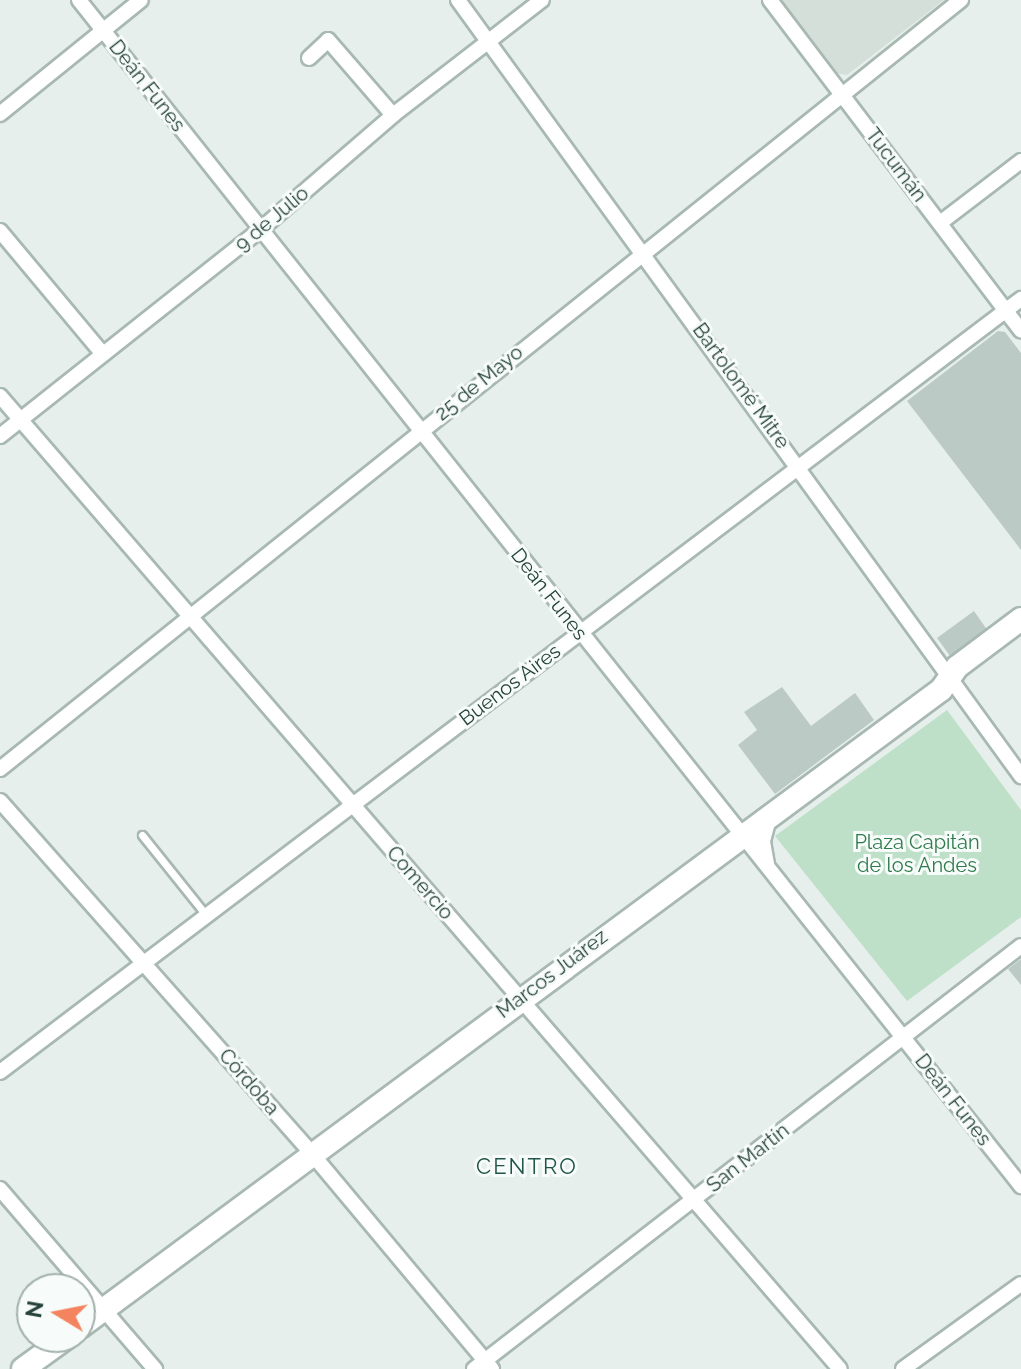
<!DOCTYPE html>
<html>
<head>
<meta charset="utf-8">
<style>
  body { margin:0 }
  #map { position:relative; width:1021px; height:1369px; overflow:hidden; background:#e6efeb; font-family:Raleway,sans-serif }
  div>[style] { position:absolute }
  .built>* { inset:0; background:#d4dfda }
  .green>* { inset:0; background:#bfe0c8 }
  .building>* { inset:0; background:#bbcac4 }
  .roads { filter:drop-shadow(2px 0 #a8b8b2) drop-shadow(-2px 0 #a8b8b2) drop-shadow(0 2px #a8b8b2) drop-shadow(0 -2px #a8b8b2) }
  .service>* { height:7px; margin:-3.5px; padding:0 3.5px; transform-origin:3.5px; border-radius:3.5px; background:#fff }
  .minor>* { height:14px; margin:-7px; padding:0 7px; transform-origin:7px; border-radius:7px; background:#fff }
  .secondary>* { height:22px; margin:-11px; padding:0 11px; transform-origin:11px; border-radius:11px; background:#fff }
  span { translate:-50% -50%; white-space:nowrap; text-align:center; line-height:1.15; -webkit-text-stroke:6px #f7fbf9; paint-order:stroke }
  .street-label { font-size:20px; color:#24423a }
  .park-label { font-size:20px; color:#2d7a4b }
  .neighbourhood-label { font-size:22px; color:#1f5548; letter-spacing:2px }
  .north { position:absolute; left:16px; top:1273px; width:80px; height:80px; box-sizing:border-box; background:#f7fbf9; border:2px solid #a3b1ad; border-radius:50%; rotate:280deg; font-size:22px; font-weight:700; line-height:32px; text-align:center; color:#24423a }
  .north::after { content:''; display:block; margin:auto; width:28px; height:36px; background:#f4845f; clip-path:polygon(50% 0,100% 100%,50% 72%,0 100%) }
</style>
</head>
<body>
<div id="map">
  <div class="built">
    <div style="clip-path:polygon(780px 0,944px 0,847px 75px,836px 73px)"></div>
  </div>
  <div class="green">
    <div style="clip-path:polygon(947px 710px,1021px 810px,1021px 917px,907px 1001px,775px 836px)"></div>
  </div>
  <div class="building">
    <div style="clip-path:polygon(998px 331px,1005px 332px,1021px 353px,1021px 550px,907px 401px)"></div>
    <div style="clip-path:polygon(974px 611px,990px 634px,958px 657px,950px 656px,937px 638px)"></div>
    <div style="clip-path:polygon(782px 687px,811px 726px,855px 693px,874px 720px,775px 794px,738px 745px,757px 730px,744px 712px)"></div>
    <div style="clip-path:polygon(1021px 959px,1021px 985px,1008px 969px)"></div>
  </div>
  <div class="roads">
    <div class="service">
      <div style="left:142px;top:835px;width:102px;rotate:51.3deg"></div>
    </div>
    <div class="minor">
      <div style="left:79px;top:0;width:1515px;rotate:51.54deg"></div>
      <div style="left:458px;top:0;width:959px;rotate:54.04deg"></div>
      <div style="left:770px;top:0;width:415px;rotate:52.8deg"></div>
      <div style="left:309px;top:58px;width:26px;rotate:-43deg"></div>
      <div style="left:328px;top:40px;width:99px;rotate:49.1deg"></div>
      <div style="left:0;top:114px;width:181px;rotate:-39deg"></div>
      <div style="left:940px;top:223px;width:102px;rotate:-37.4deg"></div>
      <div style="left:0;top:231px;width:160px;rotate:50.1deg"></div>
      <div style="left:0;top:396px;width:1285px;rotate:49.2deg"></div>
      <div style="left:0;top:436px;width:332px;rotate:-38.4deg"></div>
      <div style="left:260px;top:230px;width:176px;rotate:-40.8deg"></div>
      <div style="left:393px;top:115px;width:188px;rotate:-37.7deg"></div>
      <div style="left:0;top:769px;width:1231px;rotate:-38.67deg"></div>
      <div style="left:0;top:801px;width:473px;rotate:48.5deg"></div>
      <div style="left:313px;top:1155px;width:279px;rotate:50.1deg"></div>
      <div style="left:767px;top:864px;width:23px;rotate:-100deg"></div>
      <div style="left:763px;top:841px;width:24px;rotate:-75deg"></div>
      <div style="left:0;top:1072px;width:1281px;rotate:-37.13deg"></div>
      <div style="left:0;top:1189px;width:238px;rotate:49.3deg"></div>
      <div style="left:474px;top:1369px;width:691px;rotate:-37.72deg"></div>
      <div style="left:903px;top:1369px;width:145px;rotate:-35.8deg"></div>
    </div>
    <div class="secondary">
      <div style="left:80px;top:1327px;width:1071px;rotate:-36.5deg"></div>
      <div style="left:941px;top:690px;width:28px;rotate:-55deg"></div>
      <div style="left:957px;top:667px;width:80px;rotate:-36.9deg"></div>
      <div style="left:23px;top:1369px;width:54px;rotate:-36deg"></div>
    </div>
  </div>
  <div class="street-label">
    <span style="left:147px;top:86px;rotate:52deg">Deán Funes</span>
    <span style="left:896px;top:165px;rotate:53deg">Tucumán</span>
    <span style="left:272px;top:219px;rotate:-40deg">9 de Julio</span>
    <span style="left:479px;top:383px;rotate:-39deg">25 de Mayo</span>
    <span style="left:741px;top:386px;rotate:54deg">Bartolomé Mitre</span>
    <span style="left:549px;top:594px;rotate:52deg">Deán Funes</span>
    <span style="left:510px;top:685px;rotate:-37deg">Buenos Aires</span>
    <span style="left:420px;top:883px;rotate:49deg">Comercio</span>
    <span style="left:552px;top:974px;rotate:-37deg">Marcos Juárez</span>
    <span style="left:249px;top:1082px;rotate:49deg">Córdoba</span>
    <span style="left:953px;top:1100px;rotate:52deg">Deán Funes</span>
    <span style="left:748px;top:1158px;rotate:-38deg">San Martín</span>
  </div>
  <div class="park-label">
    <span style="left:917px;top:854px">Plaza Capitán<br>de los Andes</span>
  </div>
  <div class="neighbourhood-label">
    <span style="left:527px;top:1167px">CENTRO</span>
  </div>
  <div class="north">N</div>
</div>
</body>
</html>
